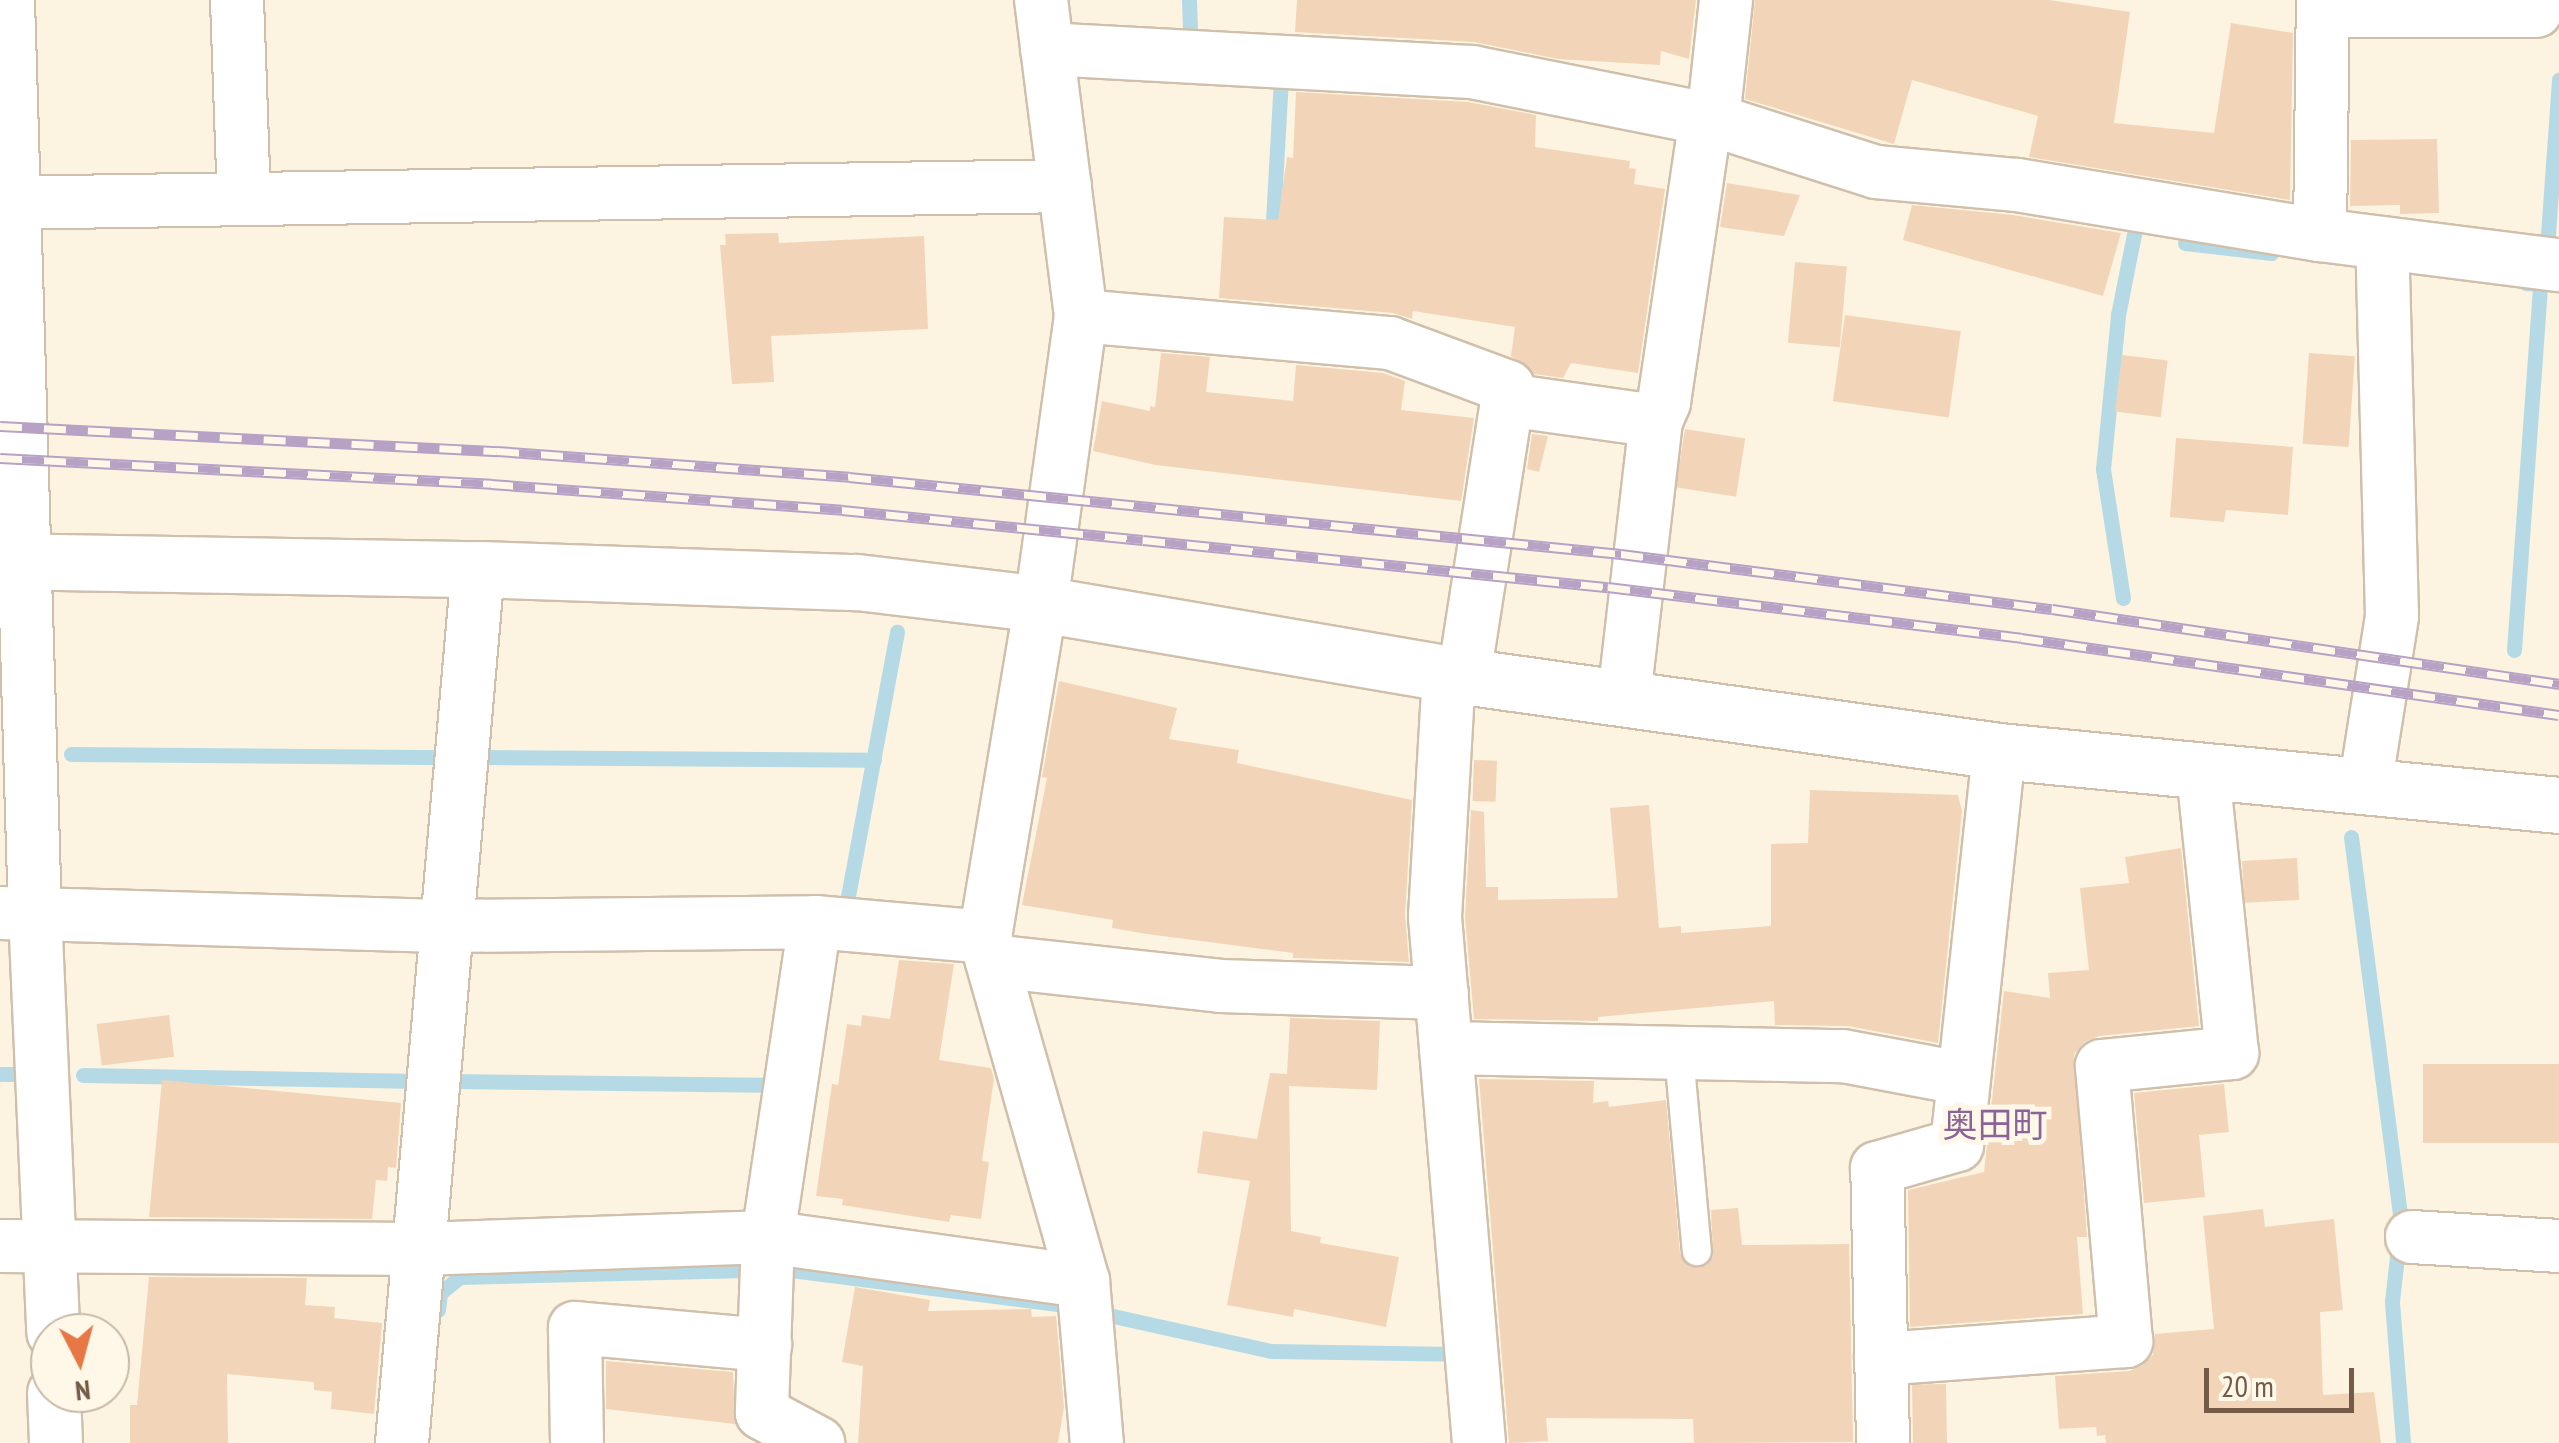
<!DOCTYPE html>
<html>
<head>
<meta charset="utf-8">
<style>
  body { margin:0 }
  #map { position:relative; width:2559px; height:1443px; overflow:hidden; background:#fcf4e1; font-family:"PT Sans Narrow","Noto Sans JP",sans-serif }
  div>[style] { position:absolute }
  .stream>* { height:15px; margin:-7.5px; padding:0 7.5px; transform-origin:7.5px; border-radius:7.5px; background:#b6dae5 }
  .building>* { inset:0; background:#f2d5b9; transform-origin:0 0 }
  .roads { filter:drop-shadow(2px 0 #cfbfab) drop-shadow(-2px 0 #cfbfab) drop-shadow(0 2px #cfbfab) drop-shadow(0 -2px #cfbfab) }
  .lane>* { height:28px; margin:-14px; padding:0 14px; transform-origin:14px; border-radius:14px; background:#fff }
  .street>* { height:52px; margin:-26px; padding:0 26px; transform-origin:26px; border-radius:26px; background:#fff }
  .secondary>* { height:55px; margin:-27.5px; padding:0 27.5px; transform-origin:27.5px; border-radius:27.5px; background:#fff }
  .rail>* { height:11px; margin-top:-5.5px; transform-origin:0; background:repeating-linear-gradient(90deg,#fff8e8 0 22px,#b7a1c5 0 44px); box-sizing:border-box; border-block:2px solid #b7a1c5 }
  span { translate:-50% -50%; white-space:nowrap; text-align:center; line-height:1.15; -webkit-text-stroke:10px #fff8e8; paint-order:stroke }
  .quarter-label { font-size:35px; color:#8a6497 }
  .north { position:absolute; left:30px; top:1313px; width:100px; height:100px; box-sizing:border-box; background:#fff8e8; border:2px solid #c7b9a8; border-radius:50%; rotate:174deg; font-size:28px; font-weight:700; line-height:40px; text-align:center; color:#735b48 }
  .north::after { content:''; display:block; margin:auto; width:35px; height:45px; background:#e77845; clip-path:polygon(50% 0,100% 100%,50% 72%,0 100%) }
  .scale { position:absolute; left:2204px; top:1368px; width:150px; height:45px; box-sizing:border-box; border:5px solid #735b48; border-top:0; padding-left:12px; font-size:30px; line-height:35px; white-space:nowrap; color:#735b48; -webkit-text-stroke:8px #fff8e8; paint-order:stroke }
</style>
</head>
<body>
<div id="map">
  <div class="stream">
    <div style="left:1189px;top:0;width:33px;rotate:88deg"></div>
    <div style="left:1190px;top:33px;width:16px;rotate:43deg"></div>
    <div style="left:1272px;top:239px;width:163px;rotate:-86.8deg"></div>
    <div style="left:2185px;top:243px;width:87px;rotate:6.6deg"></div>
    <div style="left:2547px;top:248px;width:169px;rotate:-85.9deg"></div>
    <div style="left:2123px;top:598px;width:131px;rotate:-98.8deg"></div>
    <div style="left:2103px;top:469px;width:155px;rotate:-84.4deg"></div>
    <div style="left:2118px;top:315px;width:88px;rotate:-78.8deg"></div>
    <div style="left:2514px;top:650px;width:367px;rotate:-85.9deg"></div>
    <div style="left:2540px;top:284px;width:15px;rotate:-176deg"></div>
    <div style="left:71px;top:754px;width:380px;rotate:0.5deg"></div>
    <div style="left:484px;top:757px;width:390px;rotate:0.4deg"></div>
    <div style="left:2351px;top:837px;width:386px;rotate:82.6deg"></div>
    <div style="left:2401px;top:1220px;width:82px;rotate:96.3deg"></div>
    <div style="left:2392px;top:1302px;width:141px;rotate:85.5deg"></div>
    <div style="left:846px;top:907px;width:280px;rotate:-79.5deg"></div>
    <div style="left:0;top:1074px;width:13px"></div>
    <div style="left:83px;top:1075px;width:337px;rotate:1deg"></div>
    <div style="left:452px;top:1081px;width:320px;rotate:0.7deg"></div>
    <div style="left:783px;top:1269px;width:292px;rotate:7.3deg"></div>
    <div style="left:438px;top:1310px;width:17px;rotate:-83deg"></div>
    <div style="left:440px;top:1293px;width:26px;rotate:-39deg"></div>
    <div style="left:460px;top:1277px;width:288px;rotate:-1.4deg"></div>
    <div style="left:1104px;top:1314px;width:171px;rotate:12.5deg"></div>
    <div style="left:1271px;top:1351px;width:183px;rotate:0.9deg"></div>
  </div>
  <div class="building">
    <div style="clip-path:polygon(1297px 0,1696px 0,1689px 59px,1661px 51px,1660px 65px,1558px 59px,1474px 42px,1295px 32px)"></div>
    <div style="clip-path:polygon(1755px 0,2049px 0,2130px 12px,2114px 123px,2214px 133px,2231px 23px,2293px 33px,2290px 200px,2029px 157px,2038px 116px,1912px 80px,1894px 144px,1745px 99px)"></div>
    <div style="clip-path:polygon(1296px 92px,1468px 102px,1536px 115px,1535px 147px,1630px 161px,1629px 168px,1636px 169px,1634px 184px,1665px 189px,1638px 373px,1571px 363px,1563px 378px,1534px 374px,1511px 356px,1515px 327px,1413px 311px,1412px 319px,1393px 313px,1219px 298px,1224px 217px,1278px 220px,1287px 157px,1293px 158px)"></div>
    <div style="clip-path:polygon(2437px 139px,2439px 213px,2400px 214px,2400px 205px,2350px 206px,2351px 140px)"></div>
    <div style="clip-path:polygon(1727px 183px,1800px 195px,1784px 236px,1720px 227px)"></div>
    <div style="clip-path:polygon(1912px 205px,2013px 215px,2121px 233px,2103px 296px,1903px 240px)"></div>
    <div style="clip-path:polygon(778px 233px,779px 243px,924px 236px,928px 329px,771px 336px,774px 382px,732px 384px,720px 245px,726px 245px,725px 234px)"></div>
    <div style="left:1795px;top:262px;width:52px;height:81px;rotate:5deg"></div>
    <div style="left:1845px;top:315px;width:117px;height:87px;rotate:8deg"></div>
    <div style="clip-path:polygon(1161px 353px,1210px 357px,1206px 392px,1293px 401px,1296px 365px,1383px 373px,1405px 381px,1401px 410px,1474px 418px,1461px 501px,1156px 465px,1093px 451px,1102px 401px,1150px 411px,1150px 406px,1155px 407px)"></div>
    <div style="left:2309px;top:353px;width:46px;height:91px;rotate:4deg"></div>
    <div style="left:2122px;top:355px;width:46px;height:57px;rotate:7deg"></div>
    <div style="left:1685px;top:429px;width:61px;height:59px;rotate:9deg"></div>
    <div style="clip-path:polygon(1532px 434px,1548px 436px,1539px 472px,1527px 469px)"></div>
    <div style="clip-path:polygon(2176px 438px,2293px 447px,2288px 515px,2226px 510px,2224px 522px,2170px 517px)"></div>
    <div style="clip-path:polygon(1059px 681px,1177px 708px,1169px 739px,1239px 750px,1237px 763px,1412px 800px,1405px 915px,1409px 962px,1293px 958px,1293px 953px,1147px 934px,1112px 928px,1113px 920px,1022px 905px,1047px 778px,1042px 777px)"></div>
    <div style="left:1474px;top:760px;width:23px;height:41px;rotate:2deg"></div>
    <div style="clip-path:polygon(1810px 790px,1958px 795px,1962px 811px,1938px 1043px,1848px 1026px,1775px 1025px,1774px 1001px,1598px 1017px,1598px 1021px,1474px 1019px,1465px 917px,1471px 810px,1484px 812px,1486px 887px,1498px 887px,1498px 900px,1618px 898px,1610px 808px,1649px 805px,1659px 928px,1681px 926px,1681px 933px,1771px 926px,1771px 844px,1808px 843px)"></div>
    <div style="clip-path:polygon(2181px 848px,2199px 1026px,2099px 1036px,2084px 1042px,2074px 1054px,2087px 1237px,2077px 1237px,2083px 1314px,1910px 1327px,1908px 1190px,1984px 1172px,2004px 991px,2050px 998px,2048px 973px,2089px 970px,2080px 888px,2129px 883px,2125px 857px)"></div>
    <div style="left:2297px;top:858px;width:42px;height:55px;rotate:87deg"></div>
    <div style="clip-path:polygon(899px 960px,954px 964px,939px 1060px,991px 1068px,994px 1079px,982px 1161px,989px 1162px,981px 1219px,951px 1215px,949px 1222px,842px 1205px,843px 1199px,816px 1196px,832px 1084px,838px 1085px,847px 1024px,861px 1026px,862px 1015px,890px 1019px)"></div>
    <div style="left:169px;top:1015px;width:42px;height:73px;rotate:83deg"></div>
    <div style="clip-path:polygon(1290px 1018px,1380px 1021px,1377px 1090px,1289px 1086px,1291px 1231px,1321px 1237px,1320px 1243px,1399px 1257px,1386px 1327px,1294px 1309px,1293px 1317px,1227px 1305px,1250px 1181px,1197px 1173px,1203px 1131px,1257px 1139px,1270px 1073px,1287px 1074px)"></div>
    <div style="left:2423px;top:1064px;width:136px;height:79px"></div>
    <div style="clip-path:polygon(1479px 1079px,1594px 1081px,1593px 1103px,1608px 1101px,1609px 1107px,1666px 1100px,1680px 1253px,1691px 1267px,1706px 1266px,1713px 1257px,1711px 1210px,1738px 1208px,1742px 1245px,1849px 1244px,1853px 1442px,1694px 1443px,1693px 1419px,1546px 1418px,1548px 1441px,1509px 1443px)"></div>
    <div style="clip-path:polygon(162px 1080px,401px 1103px,396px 1168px,388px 1167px,387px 1181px,376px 1180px,372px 1219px,149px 1217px)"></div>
    <div style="clip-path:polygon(2224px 1084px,2229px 1132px,2199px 1135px,2205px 1197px,2144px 1203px,2134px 1093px)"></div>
    <div style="clip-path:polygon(2263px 1209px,2265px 1227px,2334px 1219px,2343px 1310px,2320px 1312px,2323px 1395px,2374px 1392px,2381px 1443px,2106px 1443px,2105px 1435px,2097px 1436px,2096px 1427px,2059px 1429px,2055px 1376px,2129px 1371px,2142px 1366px,2153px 1355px,2155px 1334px,2214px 1329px,2203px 1216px)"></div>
    <div style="clip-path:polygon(149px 1277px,307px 1278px,305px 1305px,335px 1307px,334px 1318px,382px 1323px,374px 1414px,331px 1409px,332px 1392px,314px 1390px,314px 1382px,227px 1374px,228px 1443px,130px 1443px,130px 1405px,137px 1405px)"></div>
    <div style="clip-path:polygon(855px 1287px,930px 1300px,928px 1311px,1031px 1309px,1032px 1317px,1056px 1316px,1064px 1407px,1058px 1443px,858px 1443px,863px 1366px,842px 1362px)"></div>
    <div style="clip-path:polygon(606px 1361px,733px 1372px,735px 1424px,606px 1409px)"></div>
    <div style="left:1946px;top:1384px;width:59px;height:34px;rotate:89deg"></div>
  </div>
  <div class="roads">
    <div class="lane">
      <div style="left:1679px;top:1055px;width:197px;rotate:84.8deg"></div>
    </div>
    <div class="street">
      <div style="left:8px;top:0;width:913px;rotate:88.31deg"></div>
      <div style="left:35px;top:913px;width:420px;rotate:87.5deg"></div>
      <div style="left:237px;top:0;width:198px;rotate:88deg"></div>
      <div style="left:2323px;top:11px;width:213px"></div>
      <div style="left:1047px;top:49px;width:426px;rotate:3.1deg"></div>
      <div style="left:1472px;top:72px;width:246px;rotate:11.3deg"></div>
      <div style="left:1713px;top:120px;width:171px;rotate:17.7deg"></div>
      <div style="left:1876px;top:172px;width:142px;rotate:5.3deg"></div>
      <div style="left:2017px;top:185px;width:307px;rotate:9.4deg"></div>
      <div style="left:2320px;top:235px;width:241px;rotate:7.2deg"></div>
      <div style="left:1713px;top:120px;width:121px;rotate:-83.8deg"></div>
      <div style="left:0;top:203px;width:1065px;rotate:-0.91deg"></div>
      <div style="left:2320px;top:235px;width:235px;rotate:-89.3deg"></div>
      <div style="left:1081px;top:316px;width:310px;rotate:5deg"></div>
      <div style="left:1390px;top:343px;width:126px;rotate:20.4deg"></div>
      <div style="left:1508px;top:387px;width:13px;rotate:94deg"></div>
      <div style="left:1507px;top:400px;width:150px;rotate:8deg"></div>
      <div style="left:1449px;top:674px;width:243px;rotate:93.3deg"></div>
      <div style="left:1435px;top:917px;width:528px;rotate:85.22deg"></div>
      <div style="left:1464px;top:676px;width:279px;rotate:-81.1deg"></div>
      <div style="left:1624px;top:697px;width:278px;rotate:-83.4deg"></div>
      <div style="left:1656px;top:421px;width:21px;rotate:-67deg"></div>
      <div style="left:1664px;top:402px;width:286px;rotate:-81.6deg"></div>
      <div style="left:2365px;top:787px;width:173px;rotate:-81deg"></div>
      <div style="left:2392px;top:616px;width:373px;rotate:-91.5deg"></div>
      <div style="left:0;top:913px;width:449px;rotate:1.7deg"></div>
      <div style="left:449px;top:926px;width:366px;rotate:-0.6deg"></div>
      <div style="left:815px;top:922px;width:171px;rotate:5deg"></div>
      <div style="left:985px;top:937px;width:358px;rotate:74.1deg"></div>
      <div style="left:815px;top:922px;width:318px;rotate:98.5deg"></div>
      <div style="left:768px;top:1237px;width:176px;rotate:92deg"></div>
      <div style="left:762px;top:1413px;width:64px;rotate:28.2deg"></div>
      <div style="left:985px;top:937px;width:338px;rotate:-80.5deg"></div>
      <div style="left:1041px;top:604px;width:291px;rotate:-82.1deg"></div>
      <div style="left:1081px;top:316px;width:319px;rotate:-97.2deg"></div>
      <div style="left:992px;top:961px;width:230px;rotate:6.2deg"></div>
      <div style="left:1221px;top:986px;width:221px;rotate:1.8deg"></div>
      <div style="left:1446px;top:1048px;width:397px;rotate:1.2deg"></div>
      <div style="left:1843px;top:1056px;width:120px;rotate:10.6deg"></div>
      <div style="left:2412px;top:1237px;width:147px;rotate:3.5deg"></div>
      <div style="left:0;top:1246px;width:422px;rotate:0.4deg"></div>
      <div style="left:422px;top:1249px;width:346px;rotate:-2deg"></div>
      <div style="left:768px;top:1237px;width:318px;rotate:8deg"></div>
      <div style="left:1083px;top:1281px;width:163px;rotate:85.1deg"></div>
      <div style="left:1881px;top:1359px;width:246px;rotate:-4.2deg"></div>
      <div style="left:2126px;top:1341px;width:276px;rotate:-95deg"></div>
      <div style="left:2102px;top:1066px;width:131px;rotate:-5.7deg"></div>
      <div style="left:2232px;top:1053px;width:283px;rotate:-95.9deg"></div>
      <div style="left:54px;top:1393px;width:50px;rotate:87.7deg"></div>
      <div style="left:402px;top:1443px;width:877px;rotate:-85.03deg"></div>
      <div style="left:577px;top:1443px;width:115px;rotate:-91deg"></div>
      <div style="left:575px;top:1328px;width:191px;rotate:5.1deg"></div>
      <div style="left:1883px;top:1443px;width:275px;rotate:-91.2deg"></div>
      <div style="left:1877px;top:1168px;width:83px;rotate:-16deg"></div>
      <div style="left:1957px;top:1145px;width:396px;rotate:-83.9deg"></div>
    </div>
    <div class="secondary">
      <div style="left:0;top:561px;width:478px;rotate:1deg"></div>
      <div style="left:478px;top:569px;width:379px;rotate:2deg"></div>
      <div style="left:857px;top:582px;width:185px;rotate:6.8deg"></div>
      <div style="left:1041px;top:604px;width:414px;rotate:9.7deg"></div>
      <div style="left:1449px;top:674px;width:555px;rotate:7.97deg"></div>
      <div style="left:1999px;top:751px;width:563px;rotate:5.51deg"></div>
    </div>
  </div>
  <div class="rail">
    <div style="left:0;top:426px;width:498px;rotate:2.9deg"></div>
    <div style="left:497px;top:451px;width:353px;rotate:4.2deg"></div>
    <div style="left:849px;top:477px;width:776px;rotate:5.7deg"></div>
    <div style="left:1621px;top:554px;width:434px;rotate:7.3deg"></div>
    <div style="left:2052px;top:609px;width:513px;rotate:8.41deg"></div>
    <div style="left:0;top:458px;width:492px;rotate:3deg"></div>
    <div style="left:491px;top:484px;width:352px;rotate:4.2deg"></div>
    <div style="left:842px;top:510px;width:302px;rotate:5.7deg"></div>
    <div style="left:1143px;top:540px;width:467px;rotate:5.8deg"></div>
    <div style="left:1608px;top:587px;width:416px;rotate:7deg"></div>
    <div style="left:2021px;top:638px;width:543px;rotate:8.15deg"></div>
  </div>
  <div class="quarter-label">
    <span style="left:1995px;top:1124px">奥田町</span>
  </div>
  <div class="north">N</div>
  <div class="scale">20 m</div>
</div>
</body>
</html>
